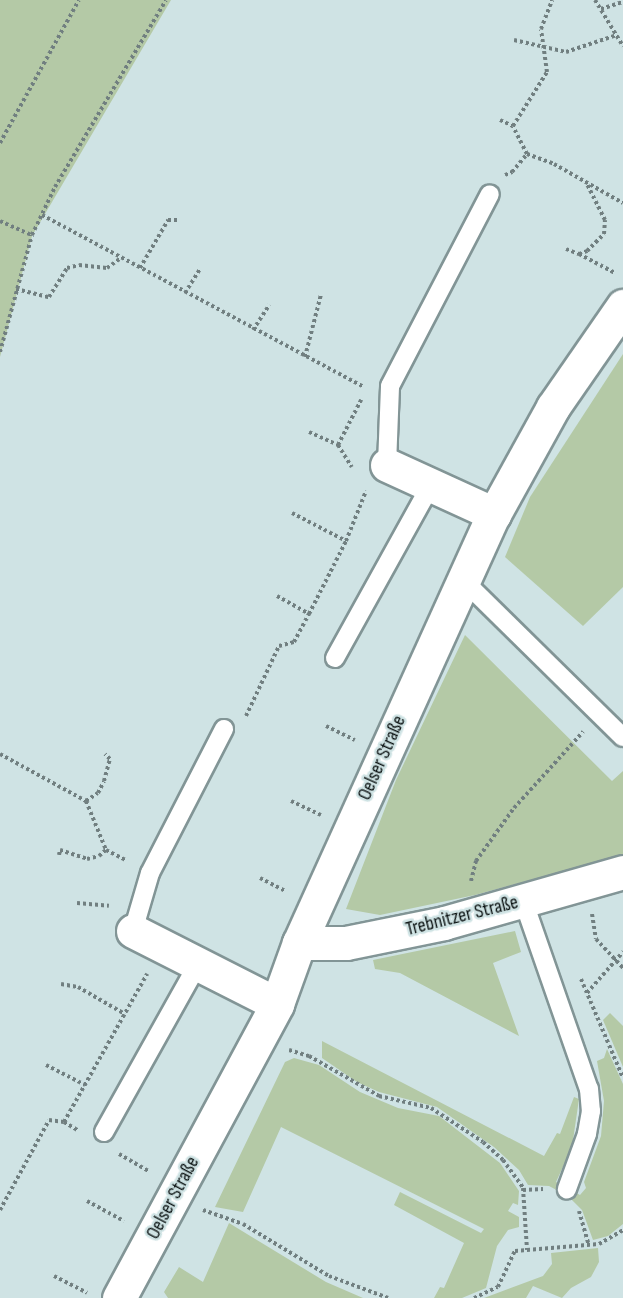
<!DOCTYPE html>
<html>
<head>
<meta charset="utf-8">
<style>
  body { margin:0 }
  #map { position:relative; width:623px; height:1298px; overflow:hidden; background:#cfe3e4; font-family:"Sofia Sans Condensed",sans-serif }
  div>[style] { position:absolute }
  .green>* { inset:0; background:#b4c9a6 }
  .path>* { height:4px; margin-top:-2px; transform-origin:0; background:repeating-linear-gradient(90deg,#717f80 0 3px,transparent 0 6px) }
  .roads { filter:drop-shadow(2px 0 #829596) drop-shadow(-2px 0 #829596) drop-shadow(0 2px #829596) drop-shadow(0 -2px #829596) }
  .service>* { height:18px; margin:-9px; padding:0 9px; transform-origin:9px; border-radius:9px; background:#fff }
  .minor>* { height:33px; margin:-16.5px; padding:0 16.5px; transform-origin:16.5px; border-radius:16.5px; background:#fff }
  span { translate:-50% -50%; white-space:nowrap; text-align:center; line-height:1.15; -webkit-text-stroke:5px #cfe3e4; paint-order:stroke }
  .street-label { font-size:20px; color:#0b1212 }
</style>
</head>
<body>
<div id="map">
  <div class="green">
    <div style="clip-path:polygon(0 0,171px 0,32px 236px,0 357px)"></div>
    <div style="clip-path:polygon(623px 354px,623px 587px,583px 626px,505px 557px,530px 497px)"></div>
    <div style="clip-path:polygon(465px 635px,612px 781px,623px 771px,623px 855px,475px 895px,380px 915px,346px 909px,396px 780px)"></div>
    <div style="clip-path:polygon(515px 931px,521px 952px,493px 963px,519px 1036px,400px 973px,375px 969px,373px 960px)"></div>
    <div style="clip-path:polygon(610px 1013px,623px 1026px,623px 1067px,603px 1020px)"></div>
    <div style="clip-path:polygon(322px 1041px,544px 1156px,557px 1133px,560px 1134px,574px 1097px,579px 1099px,572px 1147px,556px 1182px,580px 1195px,586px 1188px,584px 1182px,601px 1136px,604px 1101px,597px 1061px,604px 1058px,607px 1049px,623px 1084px,623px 1224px,608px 1236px,593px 1240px,582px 1210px,568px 1196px,549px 1186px,528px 1185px,519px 1170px,494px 1147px,437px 1107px,379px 1092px,357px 1082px,322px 1058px)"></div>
    <div style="clip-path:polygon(294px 1058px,319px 1065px,360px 1092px,398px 1108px,439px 1116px,500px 1163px,519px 1191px,518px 1205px,513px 1203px,508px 1211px,519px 1217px,519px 1227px,508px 1230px,497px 1246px,486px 1288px,462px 1298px,434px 1298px,440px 1287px,444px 1288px,464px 1243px,394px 1205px,400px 1192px,481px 1233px,484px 1229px,281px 1127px,243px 1212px,215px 1207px,285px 1062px)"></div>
    <div style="clip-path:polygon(229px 1223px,326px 1282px,363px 1298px,168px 1298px,164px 1292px,179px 1267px,203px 1282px)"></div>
    <div style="clip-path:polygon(598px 1248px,599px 1262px,591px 1277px,571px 1288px,562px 1298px,533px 1286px,526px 1298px,484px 1298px,543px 1276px,552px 1264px,551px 1253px)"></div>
  </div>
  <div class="path">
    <div style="left:595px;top:0;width:54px;rotate:58.7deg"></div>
    <div style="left:601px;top:9px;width:23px;rotate:-18deg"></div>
    <div style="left:514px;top:40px;width:53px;rotate:13deg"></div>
    <div style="left:566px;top:52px;width:54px;rotate:-18.4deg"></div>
    <div style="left:500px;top:120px;width:14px;rotate:25deg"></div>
    <div style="left:0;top:143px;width:163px;rotate:-61.1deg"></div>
    <div style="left:527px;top:154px;width:29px;rotate:20deg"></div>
    <div style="left:554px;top:164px;width:79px;rotate:29.5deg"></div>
    <div style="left:505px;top:175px;width:8px;rotate:-23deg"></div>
    <div style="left:512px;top:172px;width:23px;rotate:-50deg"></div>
    <div style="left:527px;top:154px;width:31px;rotate:-117deg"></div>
    <div style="left:513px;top:126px;width:64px;rotate:-57.8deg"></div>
    <div style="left:547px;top:72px;width:43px;rotate:-97.9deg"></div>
    <div style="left:541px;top:29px;width:31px;rotate:-69deg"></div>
    <div style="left:42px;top:215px;width:365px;rotate:28.1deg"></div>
    <div style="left:0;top:221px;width:35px;rotate:24deg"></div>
    <div style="left:566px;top:249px;width:14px;rotate:21deg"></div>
    <div style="left:579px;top:254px;width:9px;rotate:-21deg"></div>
    <div style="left:587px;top:251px;width:24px;rotate:-45deg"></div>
    <div style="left:604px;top:234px;width:14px;rotate:-86deg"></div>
    <div style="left:605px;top:220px;width:40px;rotate:-116.6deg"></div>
    <div style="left:579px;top:254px;width:41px;rotate:27.8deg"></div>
    <div style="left:140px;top:268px;width:56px;rotate:-59.7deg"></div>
    <div style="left:168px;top:220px;width:10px"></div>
    <div style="left:16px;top:289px;width:34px;rotate:14deg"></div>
    <div style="left:49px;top:297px;width:34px;rotate:-58deg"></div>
    <div style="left:67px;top:268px;width:12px;rotate:-14deg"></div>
    <div style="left:79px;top:265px;width:28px;rotate:6deg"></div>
    <div style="left:107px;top:268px;width:17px;rotate:-36deg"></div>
    <div style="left:185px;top:293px;width:28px;rotate:-58deg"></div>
    <div style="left:253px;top:330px;width:30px;rotate:-57deg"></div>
    <div style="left:0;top:352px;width:121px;rotate:-74.7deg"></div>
    <div style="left:32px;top:235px;width:53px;rotate:-64.4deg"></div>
    <div style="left:55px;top:187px;width:217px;rotate:-59.3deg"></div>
    <div style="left:305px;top:357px;width:65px;rotate:-75.7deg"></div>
    <div style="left:309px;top:432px;width:32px;rotate:24deg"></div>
    <div style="left:338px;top:445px;width:26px;rotate:58deg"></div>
    <div style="left:338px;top:445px;width:51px;rotate:-62.9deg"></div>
    <div style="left:292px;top:513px;width:61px;rotate:27.4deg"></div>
    <div style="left:277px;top:596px;width:37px;rotate:29deg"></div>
    <div style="left:246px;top:716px;width:77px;rotate:-64.8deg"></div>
    <div style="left:279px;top:646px;width:16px;rotate:-15deg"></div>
    <div style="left:294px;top:642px;width:32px;rotate:-62deg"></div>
    <div style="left:309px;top:614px;width:82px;rotate:-63.1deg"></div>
    <div style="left:346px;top:541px;width:54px;rotate:-68.2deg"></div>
    <div style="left:326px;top:726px;width:32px;rotate:26deg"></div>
    <div style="left:0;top:754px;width:98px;rotate:28.7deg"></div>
    <div style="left:86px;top:801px;width:53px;rotate:67.8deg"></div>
    <div style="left:106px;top:850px;width:22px;rotate:27deg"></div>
    <div style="left:86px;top:801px;width:14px;rotate:-34deg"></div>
    <div style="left:98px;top:793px;width:13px;rotate:-63deg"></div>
    <div style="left:104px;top:781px;width:23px;rotate:-75deg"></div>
    <div style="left:110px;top:759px;width:7px;rotate:-135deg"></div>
    <div style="left:291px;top:801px;width:33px;rotate:25deg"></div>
    <div style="left:59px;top:855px;width:5px;rotate:-79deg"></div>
    <div style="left:60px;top:850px;width:28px;rotate:18deg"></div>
    <div style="left:87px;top:859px;width:12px;rotate:-14deg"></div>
    <div style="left:99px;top:856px;width:9px;rotate:-41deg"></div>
    <div style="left:260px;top:878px;width:29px;rotate:27deg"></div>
    <div style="left:471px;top:881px;width:21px;rotate:-76deg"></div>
    <div style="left:476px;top:861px;width:65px;rotate:-54.4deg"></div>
    <div style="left:514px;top:808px;width:103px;rotate:-47.8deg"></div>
    <div style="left:77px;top:903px;width:32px;rotate:5deg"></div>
    <div style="left:592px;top:914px;width:25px;rotate:81deg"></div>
    <div style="left:596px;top:939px;width:40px;rotate:47deg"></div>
    <div style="left:581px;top:979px;width:108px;rotate:67deg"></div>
    <div style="left:61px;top:984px;width:17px;rotate:10deg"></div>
    <div style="left:78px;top:987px;width:54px;rotate:29.9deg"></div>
    <div style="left:587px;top:993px;width:55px;rotate:-48.7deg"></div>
    <div style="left:289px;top:1050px;width:21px;rotate:17deg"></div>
    <div style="left:309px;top:1056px;width:81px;rotate:29.7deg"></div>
    <div style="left:379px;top:1096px;width:53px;rotate:13deg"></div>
    <div style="left:431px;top:1108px;width:62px;rotate:33.2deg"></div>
    <div style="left:483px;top:1142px;width:27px;rotate:42deg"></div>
    <div style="left:503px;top:1160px;width:34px;rotate:54deg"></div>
    <div style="left:523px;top:1188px;width:62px;rotate:86.3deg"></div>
    <div style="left:46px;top:1065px;width:44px;rotate:27.1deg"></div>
    <div style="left:64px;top:1122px;width:17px;rotate:31deg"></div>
    <div style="left:119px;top:1154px;width:34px;rotate:30deg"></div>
    <div style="left:523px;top:1190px;width:20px;rotate:-3deg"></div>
    <div style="left:87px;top:1201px;width:42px;rotate:28.4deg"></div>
    <div style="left:0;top:1210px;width:102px;rotate:-61.4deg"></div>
    <div style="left:49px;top:1120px;width:15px;rotate:8deg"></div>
    <div style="left:64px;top:1122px;width:170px;rotate:-60.7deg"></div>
    <div style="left:203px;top:1210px;width:42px;rotate:19.3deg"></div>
    <div style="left:243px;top:1224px;width:100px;rotate:31.2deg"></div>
    <div style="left:329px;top:1276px;width:63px;rotate:20.4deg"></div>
    <div style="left:579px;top:1211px;width:35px;rotate:74deg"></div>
    <div style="left:54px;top:1276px;width:37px;rotate:27deg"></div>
    <div style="left:474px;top:1298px;width:26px;rotate:-25deg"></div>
    <div style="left:498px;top:1287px;width:40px;rotate:-65deg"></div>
    <div style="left:515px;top:1251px;width:84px;rotate:-4.8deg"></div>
    <div style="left:599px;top:1244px;width:28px;rotate:-30deg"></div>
  </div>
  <div class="roads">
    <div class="service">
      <div style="left:387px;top:465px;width:79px;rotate:-87.8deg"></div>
      <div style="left:390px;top:386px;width:216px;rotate:-62.5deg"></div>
      <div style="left:463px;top:580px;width:224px;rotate:44.5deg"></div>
      <div style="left:335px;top:658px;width:198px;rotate:-61deg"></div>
      <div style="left:523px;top:900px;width:200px;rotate:70.8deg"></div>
      <div style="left:589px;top:1089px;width:22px;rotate:85deg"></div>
      <div style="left:591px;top:1111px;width:23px;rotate:100deg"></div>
      <div style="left:587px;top:1134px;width:59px;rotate:110deg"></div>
      <div style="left:133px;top:931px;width:60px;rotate:-73.7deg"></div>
      <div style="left:150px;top:873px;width:162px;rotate:-62.8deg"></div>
      <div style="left:104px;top:1132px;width:193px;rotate:-60.8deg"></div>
    </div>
    <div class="minor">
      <div style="left:387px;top:465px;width:118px;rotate:24.6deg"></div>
      <div style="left:133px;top:931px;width:161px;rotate:26.9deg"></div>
      <div style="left:299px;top:943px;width:47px"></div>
      <div style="left:346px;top:943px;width:100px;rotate:-11.5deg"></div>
      <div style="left:444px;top:923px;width:186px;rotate:-15.9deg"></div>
      <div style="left:119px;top:1298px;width:334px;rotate:-61.7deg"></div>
      <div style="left:277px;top:1004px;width:65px;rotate:-70.2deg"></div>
      <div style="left:299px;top:943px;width:471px;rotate:-65.6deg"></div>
      <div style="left:494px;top:514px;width:122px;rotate:-61.1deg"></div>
      <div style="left:553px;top:407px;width:123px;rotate:-55.3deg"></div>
    </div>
  </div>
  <div class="street-label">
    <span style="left:382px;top:758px;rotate:-66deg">Oelser Straße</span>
    <span style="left:462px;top:916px;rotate:-14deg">Trebnitzer Straße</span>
    <span style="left:173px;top:1198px;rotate:-62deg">Oelser Straße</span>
  </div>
</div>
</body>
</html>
